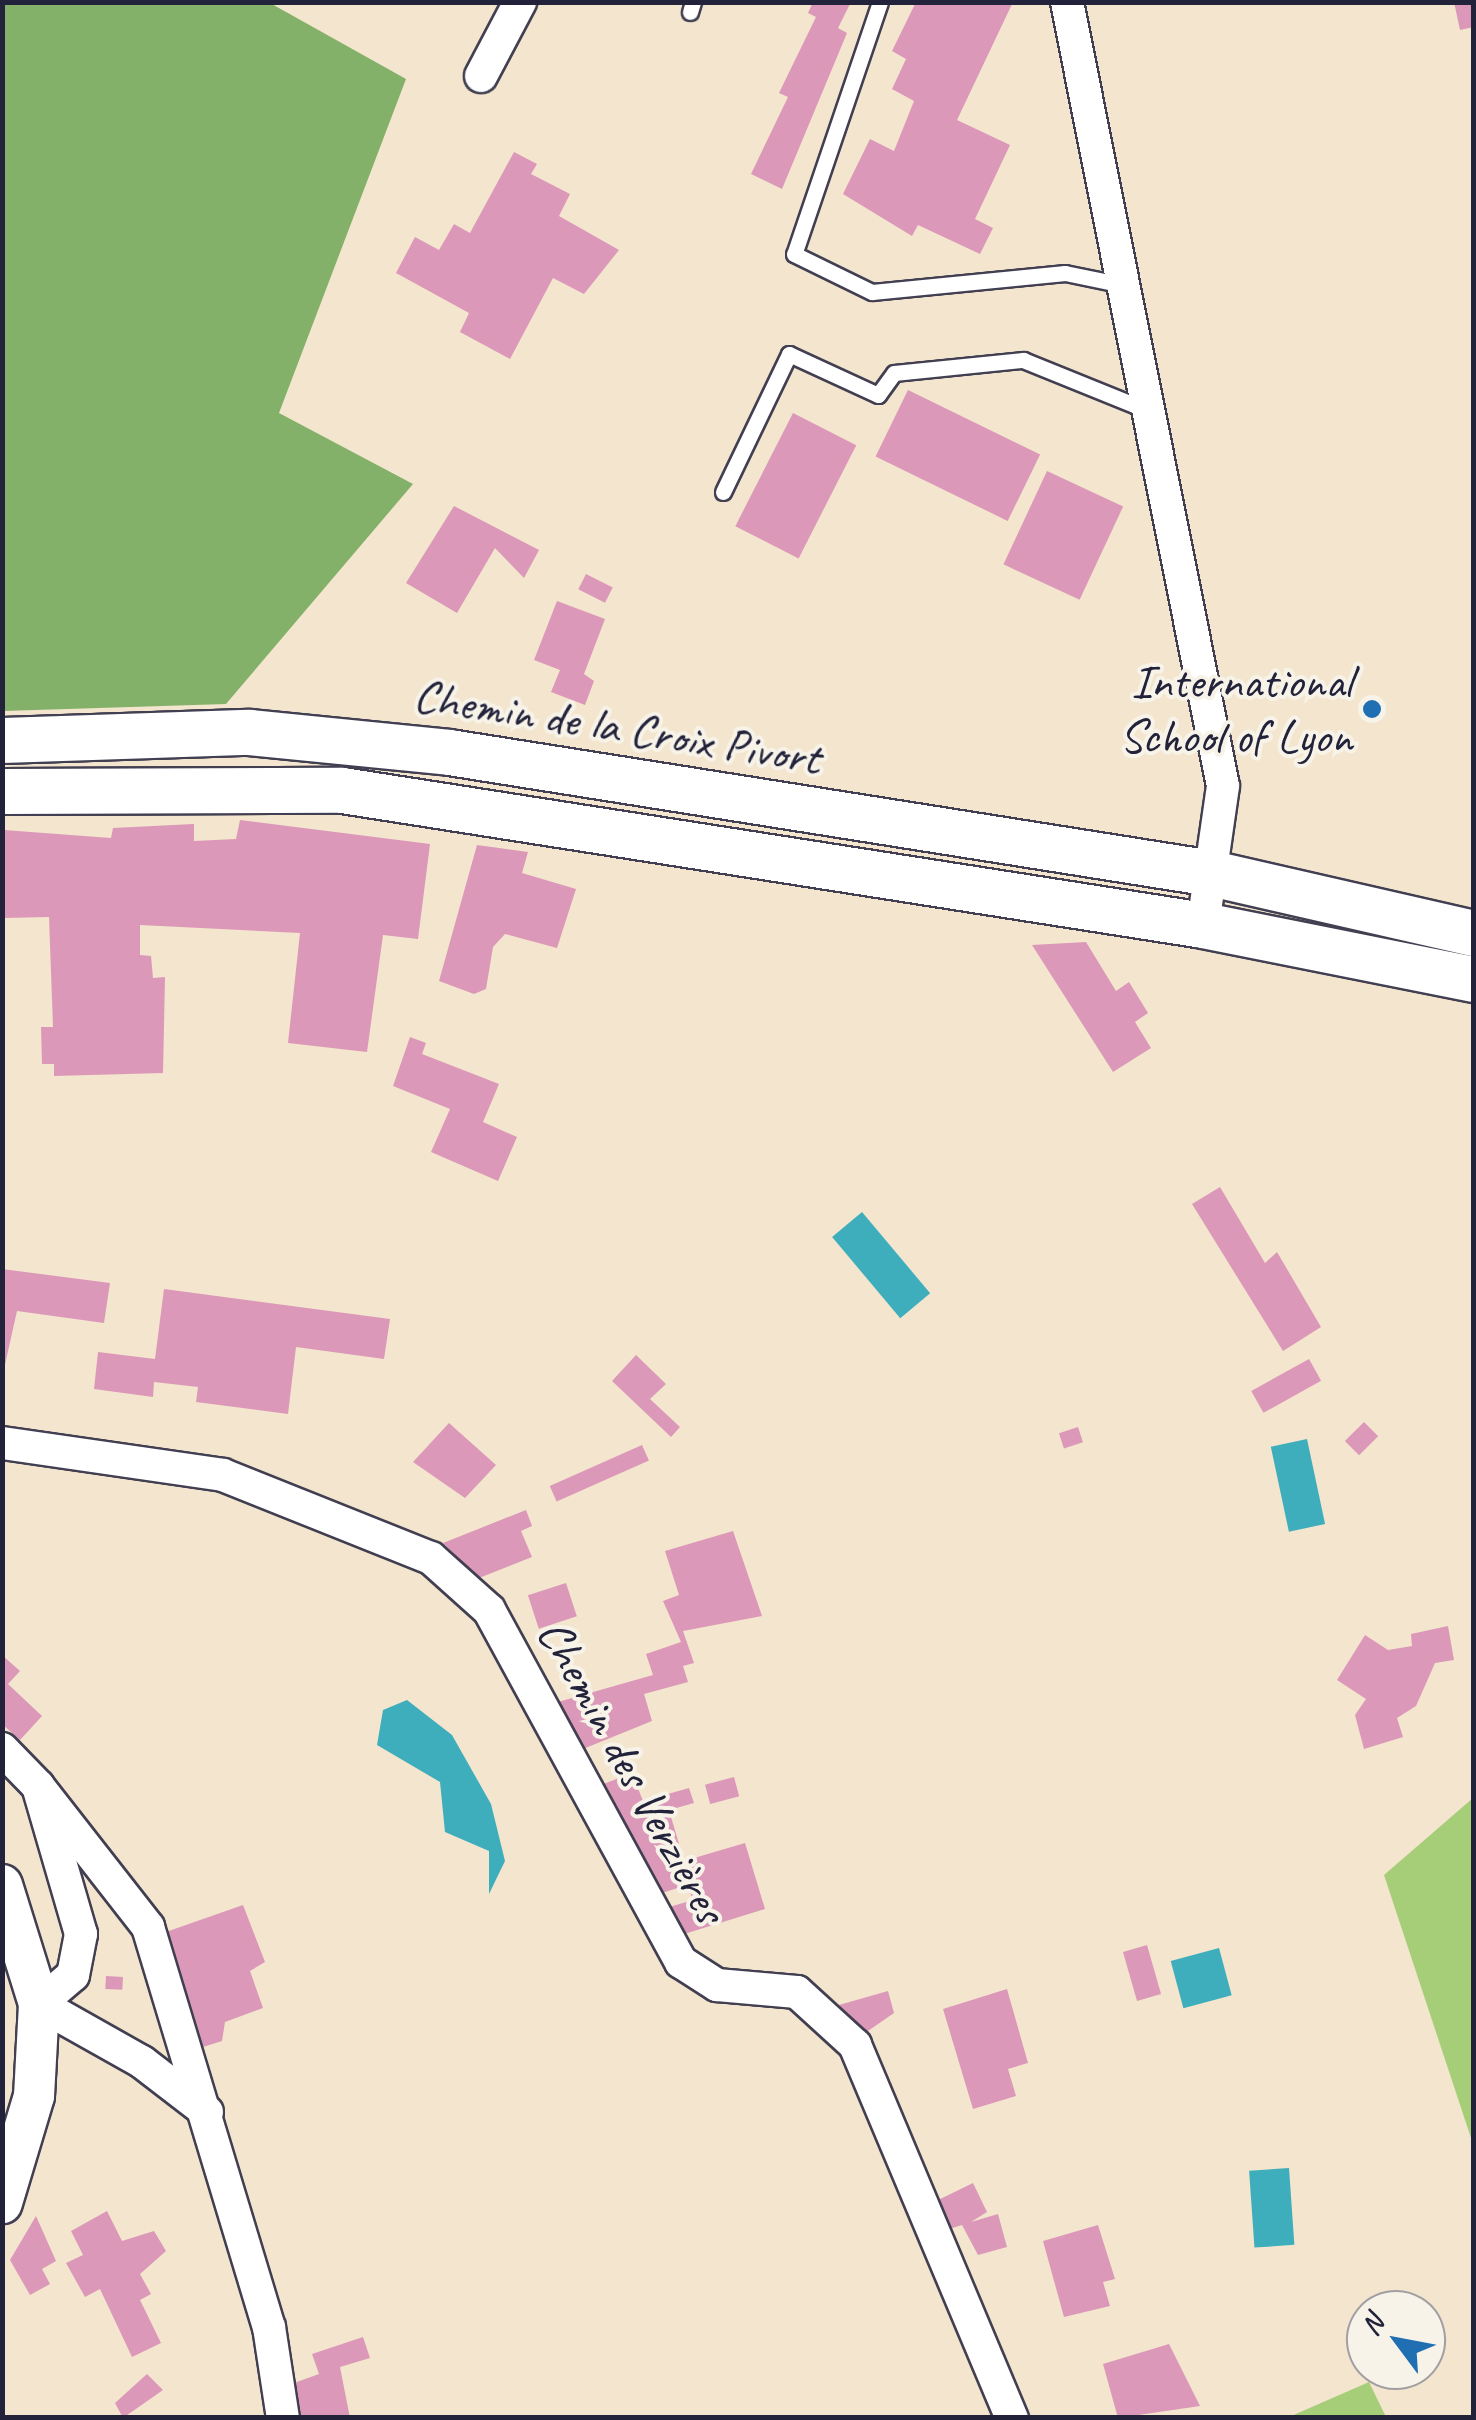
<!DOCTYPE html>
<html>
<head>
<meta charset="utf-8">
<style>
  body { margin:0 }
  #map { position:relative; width:1476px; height:2420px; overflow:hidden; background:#f3e5ce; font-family:Caveat,sans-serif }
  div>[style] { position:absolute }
  .green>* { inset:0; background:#a6ce79 }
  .forest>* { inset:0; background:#84b169 }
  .water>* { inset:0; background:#3faebc; transform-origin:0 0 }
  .building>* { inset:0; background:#dc98b8; transform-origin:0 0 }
  .roads { filter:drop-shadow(2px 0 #413f51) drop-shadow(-2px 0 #413f51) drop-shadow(0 2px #413f51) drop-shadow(0 -2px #413f51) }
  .service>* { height:15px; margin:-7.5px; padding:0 7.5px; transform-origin:7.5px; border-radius:7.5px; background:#fff }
  .minor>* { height:32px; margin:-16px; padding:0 16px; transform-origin:16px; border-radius:16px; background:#fff }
  .tertiary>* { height:40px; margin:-20px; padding:0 20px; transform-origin:20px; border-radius:20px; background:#fff }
  .secondary>* { height:45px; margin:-22.5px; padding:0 22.5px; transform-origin:22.5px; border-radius:22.5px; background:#fff }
  .dots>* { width:28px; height:28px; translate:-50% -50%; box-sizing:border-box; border:5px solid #f7f3e8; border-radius:50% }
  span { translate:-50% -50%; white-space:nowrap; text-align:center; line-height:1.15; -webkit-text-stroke:8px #f7f3e8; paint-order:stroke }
  .poi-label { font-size:48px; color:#22223b }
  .right { translate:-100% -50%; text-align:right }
  .street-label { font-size:48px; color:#22223b }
  .frame { position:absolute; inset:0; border:5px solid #22223b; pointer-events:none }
  .north { position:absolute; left:1346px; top:2290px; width:100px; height:100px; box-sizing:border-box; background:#f7f3e8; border:2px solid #a29fa3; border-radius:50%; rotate:302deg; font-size:28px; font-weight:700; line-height:40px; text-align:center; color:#22223b }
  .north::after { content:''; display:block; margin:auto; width:35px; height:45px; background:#1f6fb2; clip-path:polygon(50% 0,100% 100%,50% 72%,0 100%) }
</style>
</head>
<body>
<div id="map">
  <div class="green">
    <div style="clip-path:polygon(1473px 1798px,1473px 2144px,1384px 1875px)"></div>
    <div style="clip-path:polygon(1369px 2382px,1386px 2417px,1289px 2417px)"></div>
  </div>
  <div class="forest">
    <div style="clip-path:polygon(2px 3px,270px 3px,406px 79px,279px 413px,413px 484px,226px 704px,3px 711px)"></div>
  </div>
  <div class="water">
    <div style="left:862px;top:1212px;width:106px;height:39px;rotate:50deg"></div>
    <div style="left:1307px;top:1439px;width:87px;height:37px;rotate:78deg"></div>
    <div style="clip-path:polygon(407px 1700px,452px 1735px,491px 1804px,505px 1861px,489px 1894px,489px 1851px,445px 1832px,440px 1782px,377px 1745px,383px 1710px)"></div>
    <div style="left:1219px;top:1948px;width:49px;height:50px;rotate:75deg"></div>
    <div style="left:1289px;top:2168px;width:77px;height:40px;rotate:86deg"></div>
  </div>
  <div class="building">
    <div style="clip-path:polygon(813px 2px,851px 2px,838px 28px,847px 33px,782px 189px,751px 174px,788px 97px,779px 93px,816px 17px,808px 13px)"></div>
    <div style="clip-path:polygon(916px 2px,1013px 2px,957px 120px,1010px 145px,975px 219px,993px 228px,980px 254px,918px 225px,912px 236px,843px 194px,870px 139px,894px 151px,914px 101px,892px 89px,906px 59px,892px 51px)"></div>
    <div style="clip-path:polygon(1454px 2px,1474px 2px,1474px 27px,1460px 30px)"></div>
    <div style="clip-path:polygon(514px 152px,537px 164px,531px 174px,570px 194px,559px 216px,619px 250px,584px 294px,553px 278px,510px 359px,460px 332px,469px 313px,396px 273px,415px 237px,439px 250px,454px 224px,470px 233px)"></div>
    <div style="left:908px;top:390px;width:147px;height:74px;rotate:26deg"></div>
    <div style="left:793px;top:413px;width:71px;height:127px;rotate:27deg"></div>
    <div style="left:1047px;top:471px;width:84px;height:103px;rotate:25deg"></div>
    <div style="clip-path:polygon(454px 506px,539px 550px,524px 578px,495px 548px,457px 613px,406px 583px)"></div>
    <div style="left:586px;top:574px;width:30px;height:17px;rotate:27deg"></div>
    <div style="clip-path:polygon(557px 601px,605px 619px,584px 674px,594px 681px,585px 705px,551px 692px,560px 670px,534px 660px)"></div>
    <div style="clip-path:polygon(240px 820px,430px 844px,418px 939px,383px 935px,367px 1052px,288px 1043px,300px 933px,140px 925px,140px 955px,151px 956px,153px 978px,165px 977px,163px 1073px,54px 1076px,54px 1064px,42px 1064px,41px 1027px,53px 1027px,49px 917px,3px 918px,4px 830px,111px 838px,113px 828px,194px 824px,194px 841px,236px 839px)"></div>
    <div style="clip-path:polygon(477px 845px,528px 852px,522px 873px,576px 889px,557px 948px,505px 934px,493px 947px,486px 989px,474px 994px,439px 981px)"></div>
    <div style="clip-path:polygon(1086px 942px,1116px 991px,1129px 982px,1148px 1013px,1135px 1022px,1151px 1048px,1113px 1072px,1032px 945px)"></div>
    <div style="clip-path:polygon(410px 1037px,426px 1043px,422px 1054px,499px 1084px,483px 1122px,517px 1137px,498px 1181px,431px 1152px,450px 1109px,393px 1086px)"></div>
    <div style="clip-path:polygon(1220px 1187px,1265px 1263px,1277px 1252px,1321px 1327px,1283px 1351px,1192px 1204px)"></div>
    <div style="clip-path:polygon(2px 1269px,110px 1283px,104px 1323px,17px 1311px,2px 1378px)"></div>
    <div style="clip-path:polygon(164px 1289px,390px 1319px,384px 1359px,296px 1347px,288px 1414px,196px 1402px,198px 1387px,154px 1382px,153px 1397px,94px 1389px,98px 1352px,155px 1359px)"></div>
    <div style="clip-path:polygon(636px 1355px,666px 1384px,650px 1399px,680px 1427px,671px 1437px,612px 1381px)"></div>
    <div style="left:1309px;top:1359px;width:25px;height:66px;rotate:61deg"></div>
    <div style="left:1364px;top:1422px;width:20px;height:27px;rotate:45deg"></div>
    <div style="clip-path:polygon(449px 1423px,496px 1465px,465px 1498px,413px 1462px)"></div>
    <div style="left:1078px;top:1427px;width:16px;height:20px;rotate:72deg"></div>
    <div style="left:642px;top:1445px;width:17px;height:101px;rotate:66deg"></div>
    <div style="clip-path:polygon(526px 1510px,532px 1526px,521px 1531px,532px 1557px,479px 1578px,443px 1543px)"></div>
    <div style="clip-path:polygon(733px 1531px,762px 1616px,683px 1631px,694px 1663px,683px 1666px,688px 1682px,644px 1694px,652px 1721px,583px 1749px,558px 1702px,653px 1675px,646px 1654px,681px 1642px,663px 1601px,679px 1595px,665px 1551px)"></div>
    <div style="left:566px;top:1583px;width:35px;height:40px;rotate:72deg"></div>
    <div style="clip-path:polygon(1448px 1626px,1454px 1660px,1435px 1663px,1416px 1706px,1397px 1718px,1403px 1737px,1364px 1749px,1355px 1715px,1366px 1699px,1337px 1680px,1365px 1635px,1388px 1650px,1412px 1646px,1411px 1634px)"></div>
    <div style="clip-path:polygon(2px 1655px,20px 1671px,8px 1684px,42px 1716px,20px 1740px,2px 1724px)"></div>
    <div style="clip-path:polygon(632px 1773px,643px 1801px,689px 1788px,694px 1803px,669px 1810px,684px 1861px,745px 1843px,765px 1909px,681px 1935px,666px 1908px,693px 1900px,687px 1885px,659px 1894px,601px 1785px)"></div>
    <div style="left:734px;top:1777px;width:20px;height:30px;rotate:75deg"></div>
    <div style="clip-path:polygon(243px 1905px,265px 1962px,250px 1971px,263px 2008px,225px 2022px,222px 2041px,203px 2047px,163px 1933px)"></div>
    <div style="left:1147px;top:1945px;width:51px;height:25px;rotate:74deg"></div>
    <div style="left:106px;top:1976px;width:17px;height:13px;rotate:3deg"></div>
    <div style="clip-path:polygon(1007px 1989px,1028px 2063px,1008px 2069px,1016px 2096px,973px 2109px,943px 2009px)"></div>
    <div style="clip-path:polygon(888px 1991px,894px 2013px,865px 2033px,839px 2005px)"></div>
    <div style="clip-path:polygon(973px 2183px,987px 2212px,971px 2222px,998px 2214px,1007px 2247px,978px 2255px,962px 2225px,946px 2230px,934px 2202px)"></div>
    <div style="clip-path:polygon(107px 2211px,122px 2241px,154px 2231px,166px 2251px,140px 2274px,151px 2294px,140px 2300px,161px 2343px,132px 2357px,100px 2289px,85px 2297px,66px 2263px,83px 2255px,71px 2231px)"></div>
    <div style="clip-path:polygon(36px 2216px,56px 2261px,42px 2269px,50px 2284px,30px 2295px,10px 2260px)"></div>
    <div style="clip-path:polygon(1098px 2225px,1115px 2279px,1103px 2282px,1110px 2306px,1064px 2317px,1043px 2241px)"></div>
    <div style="clip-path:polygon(363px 2337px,370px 2358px,340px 2367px,350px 2418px,299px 2418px,294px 2383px,319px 2374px,312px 2354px)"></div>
    <div style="clip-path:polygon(1169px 2344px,1200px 2406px,1118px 2418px,1103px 2364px)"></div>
    <div style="clip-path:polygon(147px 2374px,163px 2390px,123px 2418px,115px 2403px)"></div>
  </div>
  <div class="roads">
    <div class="service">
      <div style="left:880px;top:2px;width:266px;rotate:108.8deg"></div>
      <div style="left:794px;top:254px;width:87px;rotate:26deg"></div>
      <div style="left:872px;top:292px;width:194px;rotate:-5.6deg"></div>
      <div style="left:1065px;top:273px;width:59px;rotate:11.7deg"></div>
      <div style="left:690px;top:12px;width:10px;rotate:-73deg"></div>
      <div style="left:723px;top:492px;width:153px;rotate:-64.4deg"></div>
      <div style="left:789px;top:354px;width:98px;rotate:24.7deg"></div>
      <div style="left:878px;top:395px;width:27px;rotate:-54deg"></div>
      <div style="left:894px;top:373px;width:130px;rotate:-5.8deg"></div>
      <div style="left:1023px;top:360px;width:134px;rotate:22deg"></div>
    </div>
    <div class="minor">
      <div style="left:1067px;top:2px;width:799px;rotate:78.75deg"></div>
      <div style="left:1223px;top:786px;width:140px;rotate:98.2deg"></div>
      <div style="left:481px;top:76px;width:84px;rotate:-62.2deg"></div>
      <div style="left:2px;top:1443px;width:223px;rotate:8.2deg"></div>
      <div style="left:223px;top:1475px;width:224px;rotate:21.8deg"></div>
      <div style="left:431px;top:1558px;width:78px;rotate:41.9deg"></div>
      <div style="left:489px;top:1610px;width:401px;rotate:61.4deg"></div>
      <div style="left:681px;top:1962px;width:43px;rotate:32.6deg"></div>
      <div style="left:717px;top:1985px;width:80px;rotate:5deg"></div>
      <div style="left:797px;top:1992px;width:79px;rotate:42.4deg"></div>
      <div style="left:855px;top:2045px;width:405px;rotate:67.2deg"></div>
      <div style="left:2px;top:1749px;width:52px;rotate:45.8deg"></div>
      <div style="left:38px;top:1786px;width:154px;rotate:73.8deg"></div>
      <div style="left:81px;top:1934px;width:42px;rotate:101deg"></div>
      <div style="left:73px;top:1975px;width:45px;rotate:139.5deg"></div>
      <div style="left:39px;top:2004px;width:118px;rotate:29.4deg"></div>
      <div style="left:142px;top:2062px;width:82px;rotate:37.6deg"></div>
      <div style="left:38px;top:1786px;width:179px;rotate:52deg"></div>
      <div style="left:148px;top:1927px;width:418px;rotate:73.2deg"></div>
      <div style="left:269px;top:2327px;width:92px;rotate:81.3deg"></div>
    </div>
    <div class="tertiary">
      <div style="left:2px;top:1885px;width:125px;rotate:72.7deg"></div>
      <div style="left:39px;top:2004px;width:92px;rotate:93.1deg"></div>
      <div style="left:34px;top:2096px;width:112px;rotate:106.7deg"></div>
    </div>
    <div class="secondary">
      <div style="left:2px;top:740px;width:247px;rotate:-1.9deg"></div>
      <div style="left:249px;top:732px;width:201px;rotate:5.7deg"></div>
      <div style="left:449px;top:752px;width:772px;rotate:9.02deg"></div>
      <div style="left:1211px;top:873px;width:270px;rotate:12.9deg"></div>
      <div style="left:2px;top:791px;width:340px;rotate:-0.2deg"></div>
      <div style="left:342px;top:790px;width:872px;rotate:8.91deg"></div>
      <div style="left:1203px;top:925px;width:276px;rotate:11.3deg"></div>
    </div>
  </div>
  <div class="dots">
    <div style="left:1372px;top:709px;background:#1f6fb2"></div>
  </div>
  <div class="poi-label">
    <span class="right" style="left:1352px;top:709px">International<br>School of Lyon</span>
  </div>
  <div class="street-label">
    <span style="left:617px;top:727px;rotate:9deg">Chemin de la Croix Pivort</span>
    <span style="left:632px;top:1771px;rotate:61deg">Chemin des Verzières</span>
  </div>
  <div class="frame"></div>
  <div class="north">N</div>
</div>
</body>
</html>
